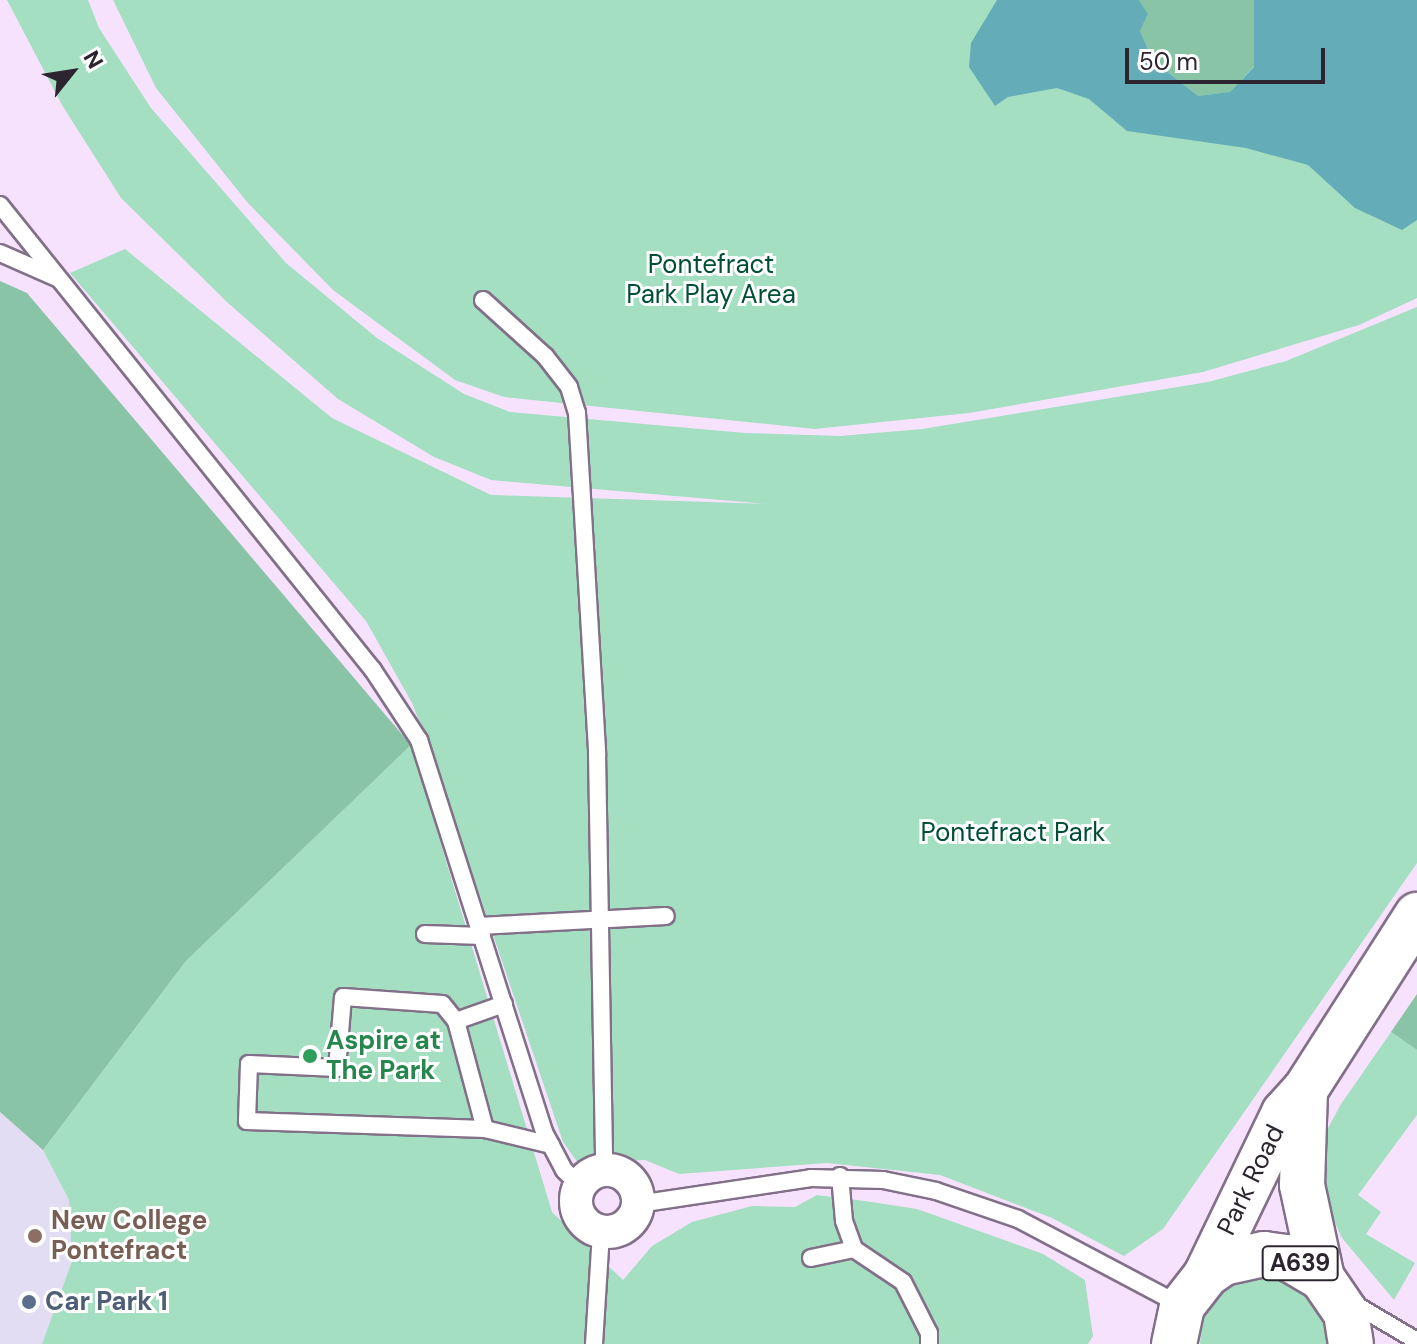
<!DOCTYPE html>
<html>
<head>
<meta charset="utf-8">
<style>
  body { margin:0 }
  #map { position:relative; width:1417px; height:1344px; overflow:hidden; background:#f7e2fe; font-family:"DM Sans",sans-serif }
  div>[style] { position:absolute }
  .education>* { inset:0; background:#e2ddf3 }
  .green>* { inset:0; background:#a4dfc1 }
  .forest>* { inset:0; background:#89c4a6 }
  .water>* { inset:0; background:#64acb8 }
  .roads { filter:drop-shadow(2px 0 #827089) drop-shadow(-2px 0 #827089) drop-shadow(0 2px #827089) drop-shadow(0 -2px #827089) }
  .lane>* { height:16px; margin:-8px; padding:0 8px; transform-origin:8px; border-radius:8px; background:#fff }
  .street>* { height:32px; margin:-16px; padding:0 16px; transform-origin:16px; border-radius:16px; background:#fff }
  .street>.ring { margin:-16px; padding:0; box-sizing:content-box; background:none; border:32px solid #fff; border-radius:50% }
  .primary>* { height:44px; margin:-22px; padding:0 22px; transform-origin:22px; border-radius:22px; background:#fff }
  .dots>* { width:22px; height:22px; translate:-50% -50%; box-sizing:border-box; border:4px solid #fff; border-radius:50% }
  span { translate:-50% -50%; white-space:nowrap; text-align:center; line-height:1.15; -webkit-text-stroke:6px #fff; paint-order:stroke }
  .shield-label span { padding:2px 6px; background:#fff; border:2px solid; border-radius:6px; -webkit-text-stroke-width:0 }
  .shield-label { font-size:24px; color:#2c242e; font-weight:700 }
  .park-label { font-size:26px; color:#004f34 }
  .leisure-label { font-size:26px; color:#27864d; font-weight:700 }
  .left { translate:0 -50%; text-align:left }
  .street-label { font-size:26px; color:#2c242e }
  .education-label { font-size:26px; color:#785e54; font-weight:700 }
  .service-label { font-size:26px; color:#4e5e75; font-weight:700 }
  .north { position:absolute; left:32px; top:32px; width:80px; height:80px; -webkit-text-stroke:6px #fff; paint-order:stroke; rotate:60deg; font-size:22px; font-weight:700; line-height:32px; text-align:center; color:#2c242e }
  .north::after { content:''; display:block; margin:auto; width:28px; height:36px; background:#2c242e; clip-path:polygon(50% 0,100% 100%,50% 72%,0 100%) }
  .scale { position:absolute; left:1125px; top:48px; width:200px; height:36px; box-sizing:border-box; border:4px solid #2c242e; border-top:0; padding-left:10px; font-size:24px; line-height:28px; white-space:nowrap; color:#2c242e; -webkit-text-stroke:6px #fff; paint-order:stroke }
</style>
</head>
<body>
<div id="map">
  <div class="education">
    <div style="clip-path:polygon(0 1112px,43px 1150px,69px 1200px,72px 1261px,42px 1344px,0 1344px)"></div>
  </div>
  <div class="green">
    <div style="clip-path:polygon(7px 0,88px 0,99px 28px,151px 108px,286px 263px,377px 338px,464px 394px,510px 412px,745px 433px,840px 436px,922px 429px,1208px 382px,1286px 361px,1417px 307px,1417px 863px,1163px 1229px,1124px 1256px,1052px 1218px,940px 1175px,827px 1163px,679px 1174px,645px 1160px,578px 1163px,563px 1142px,432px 754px,412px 703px,366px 621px,70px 273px,125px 249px,332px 418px,491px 495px,768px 504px,491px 480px,434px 457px,338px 399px,228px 303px,121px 198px,62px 105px)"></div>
    <div style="clip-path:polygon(113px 0,1417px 0,1417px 298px,1359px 325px,1203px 372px,969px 413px,815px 429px,504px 397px,455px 380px,333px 290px,247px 202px,156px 88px)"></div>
    <div style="clip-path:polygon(411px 745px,552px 1212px,623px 1280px,652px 1246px,692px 1222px,752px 1206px,795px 1207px,817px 1195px,865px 1201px,917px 1209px,979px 1231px,1043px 1254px,1085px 1280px,1093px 1336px,1088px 1344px,42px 1344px,72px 1261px,69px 1200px,43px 1150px,186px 961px)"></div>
    <div style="clip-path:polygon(1391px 1032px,1417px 1050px,1417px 1115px,1358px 1195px,1381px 1212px,1366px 1234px,1415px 1263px,1394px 1300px,1342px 1238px,1329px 1210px,1323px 1161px,1327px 1130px,1341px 1104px)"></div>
    <div style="clip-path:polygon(1255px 1275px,1280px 1275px,1321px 1302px,1333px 1344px,1200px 1344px,1202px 1322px,1214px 1300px,1232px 1284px)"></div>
  </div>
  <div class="forest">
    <div style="clip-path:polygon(1139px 0,1254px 0,1254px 66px,1230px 92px,1198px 96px,1153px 61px,1140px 31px,1148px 14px)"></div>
    <div style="clip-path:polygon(0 281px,27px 293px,411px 745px,186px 961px,43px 1150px,0 1112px)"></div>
    <div style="clip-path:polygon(1417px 994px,1417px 1050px,1391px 1032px)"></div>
  </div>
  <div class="water">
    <div style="clip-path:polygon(997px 0,1139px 0,1148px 14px,1140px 31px,1153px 61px,1198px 96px,1230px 92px,1254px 67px,1254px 0,1417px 0,1417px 220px,1402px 230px,1355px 208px,1308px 165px,1246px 148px,1127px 131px,1089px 99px,1057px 88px,1008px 97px,995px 106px,969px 67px,971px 43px)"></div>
  </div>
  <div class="roads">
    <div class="lane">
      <div style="left:0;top:205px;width:596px;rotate:51.27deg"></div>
      <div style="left:373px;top:670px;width:84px;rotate:56.7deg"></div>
      <div style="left:419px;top:740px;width:411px;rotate:72.3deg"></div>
      <div style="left:544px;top:1132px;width:43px;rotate:62.2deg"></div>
      <div style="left:564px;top:1170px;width:23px;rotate:45deg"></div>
      <div style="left:0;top:253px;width:62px;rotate:23.7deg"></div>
      <div style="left:483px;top:300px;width:84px;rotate:42.1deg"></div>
      <div style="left:545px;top:356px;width:39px;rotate:52deg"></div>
      <div style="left:569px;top:387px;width:27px;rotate:73deg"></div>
      <div style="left:577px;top:413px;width:341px;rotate:86.6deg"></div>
      <div style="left:597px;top:753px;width:417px;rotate:89deg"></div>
      <div style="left:479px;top:926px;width:187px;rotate:-3.1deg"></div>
      <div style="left:425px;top:934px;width:57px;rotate:2deg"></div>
      <div style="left:504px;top:1004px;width:51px;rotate:160.5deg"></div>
      <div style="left:456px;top:1021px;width:112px;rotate:75deg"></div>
      <div style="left:485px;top:1129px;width:68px;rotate:13.6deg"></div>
      <div style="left:456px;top:1021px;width:22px;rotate:-129deg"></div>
      <div style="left:442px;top:1004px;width:99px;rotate:-176deg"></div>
      <div style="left:343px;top:997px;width:71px;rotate:94.8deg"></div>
      <div style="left:337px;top:1068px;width:88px;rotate:-177.4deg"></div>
      <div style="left:249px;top:1064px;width:57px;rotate:92deg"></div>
      <div style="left:247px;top:1121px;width:238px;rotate:1.9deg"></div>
      <div style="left:840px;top:1176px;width:45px;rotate:84.9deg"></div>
      <div style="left:844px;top:1221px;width:30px;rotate:70deg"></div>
      <div style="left:854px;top:1249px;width:59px;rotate:34deg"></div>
      <div style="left:903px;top:1282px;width:57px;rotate:63deg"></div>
      <div style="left:929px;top:1333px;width:11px;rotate:90deg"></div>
      <div style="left:638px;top:1204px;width:175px;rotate:-8.5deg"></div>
      <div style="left:811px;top:1178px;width:72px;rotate:1.6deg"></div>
      <div style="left:883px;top:1180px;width:54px;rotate:11.7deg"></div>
      <div style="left:936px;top:1191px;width:87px;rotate:18.9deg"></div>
      <div style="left:1018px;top:1219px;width:186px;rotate:27.9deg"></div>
      <div style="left:811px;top:1258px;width:44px;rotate:-11.8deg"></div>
      <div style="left:1351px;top:1302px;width:77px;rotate:30.6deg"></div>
      <div style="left:594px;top:1344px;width:112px;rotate:-86.4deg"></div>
    </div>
    <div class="street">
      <div class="ring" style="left:576px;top:1170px;width:30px;height:30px"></div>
    </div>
    <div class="primary">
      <div style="left:1305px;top:1090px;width:95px;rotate:91.8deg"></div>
      <div style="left:1302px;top:1185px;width:95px;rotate:77.9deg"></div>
      <div style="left:1206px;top:1275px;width:180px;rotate:-64.3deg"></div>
      <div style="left:1284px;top:1113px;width:31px;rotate:-48deg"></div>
      <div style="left:1305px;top:1090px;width:208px;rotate:-57.4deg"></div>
      <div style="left:1174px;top:1344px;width:39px;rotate:-78deg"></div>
      <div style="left:1182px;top:1306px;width:39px;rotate:-52deg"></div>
      <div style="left:1206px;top:1275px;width:21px;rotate:-35deg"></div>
      <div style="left:1223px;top:1263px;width:42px;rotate:-12.4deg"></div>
      <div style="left:1264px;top:1254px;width:22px;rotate:8deg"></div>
      <div style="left:1286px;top:1257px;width:42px;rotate:30.3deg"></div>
      <div style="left:1322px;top:1278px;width:42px;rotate:55.6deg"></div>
      <div style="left:1346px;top:1313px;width:31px;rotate:81deg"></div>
    </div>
  </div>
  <div class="dots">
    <div style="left:310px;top:1056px;background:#2e9e5b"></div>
    <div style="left:35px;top:1236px;background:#8d6e63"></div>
    <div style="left:29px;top:1302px;background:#5c6f8a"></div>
  </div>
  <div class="shield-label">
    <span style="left:1300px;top:1263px">A639</span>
  </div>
  <div class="park-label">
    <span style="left:711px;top:280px">Pontefract<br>Park Play Area</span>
    <span style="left:1013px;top:833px">Pontefract Park</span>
  </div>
  <div class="leisure-label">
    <span class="left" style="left:326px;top:1056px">Aspire at<br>The Park</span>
  </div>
  <div class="street-label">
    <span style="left:1251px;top:1180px;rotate:-64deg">Park Road</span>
  </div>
  <div class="education-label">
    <span class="left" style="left:51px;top:1236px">New College<br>Pontefract</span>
  </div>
  <div class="service-label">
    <span class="left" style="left:45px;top:1302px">Car Park 1</span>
  </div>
  <div class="north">N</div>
  <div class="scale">50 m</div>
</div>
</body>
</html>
